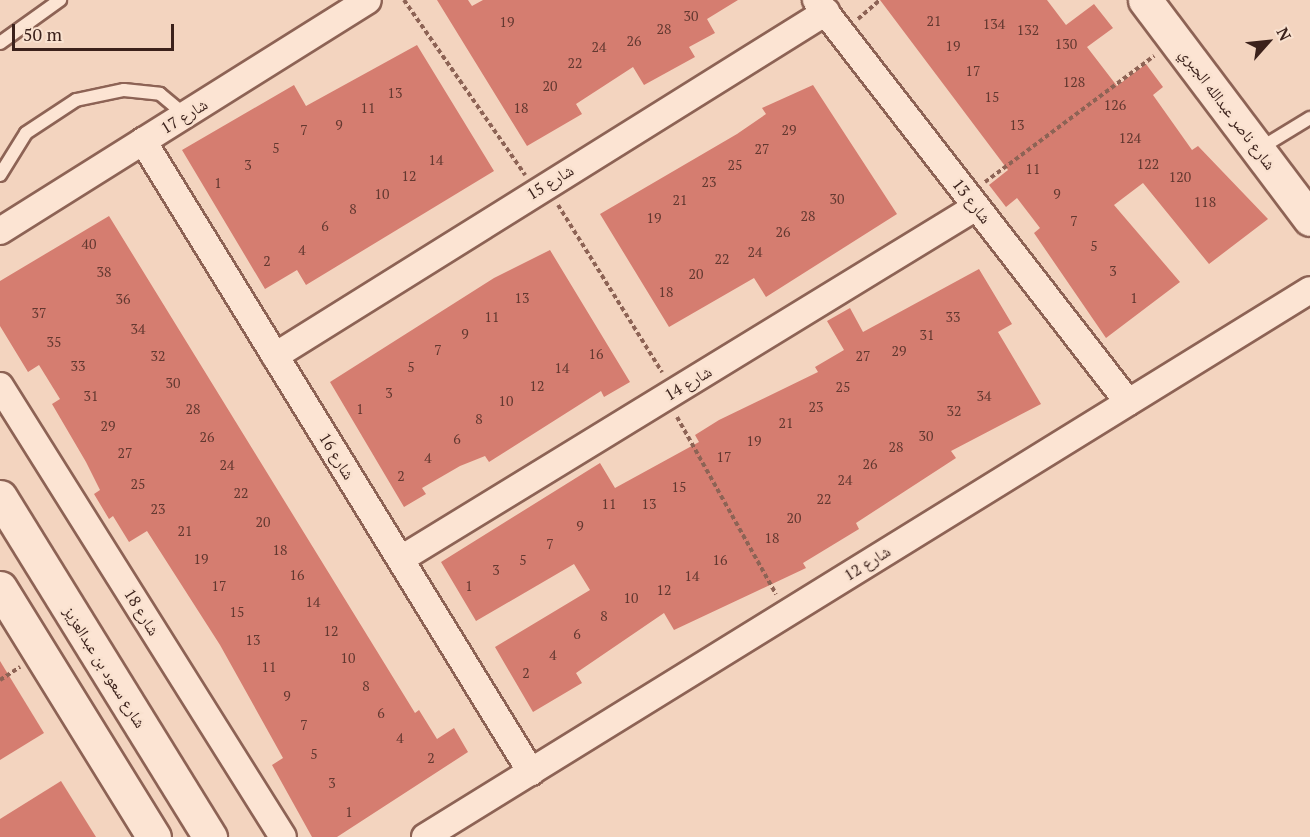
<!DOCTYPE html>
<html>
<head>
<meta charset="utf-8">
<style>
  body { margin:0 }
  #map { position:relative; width:1310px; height:837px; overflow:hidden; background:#f3d4bf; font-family:"PT Serif","Noto Naskh Arabic",serif }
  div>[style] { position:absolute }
  .building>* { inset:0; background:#d57d70 }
  .path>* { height:4px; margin-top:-2px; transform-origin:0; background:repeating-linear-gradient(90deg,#8d6355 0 4.5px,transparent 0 7.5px) }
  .roads { filter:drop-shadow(2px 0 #8d6355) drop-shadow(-2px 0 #8d6355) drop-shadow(0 2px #8d6355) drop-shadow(0 -2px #8d6355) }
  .lane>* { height:12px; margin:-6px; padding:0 6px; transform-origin:6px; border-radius:6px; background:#fce4d3 }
  .street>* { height:26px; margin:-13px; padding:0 13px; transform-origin:13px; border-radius:13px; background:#fce4d3 }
  .secondary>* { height:33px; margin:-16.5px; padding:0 16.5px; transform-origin:16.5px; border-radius:16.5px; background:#fce4d3 }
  span { translate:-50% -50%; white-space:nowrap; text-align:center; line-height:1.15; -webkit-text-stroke:4.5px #f9e1cf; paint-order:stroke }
  .number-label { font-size:14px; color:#623830 }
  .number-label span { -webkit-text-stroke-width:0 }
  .street-label { font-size:16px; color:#3b211b }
  .north { position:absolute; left:1238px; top:12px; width:60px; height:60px; -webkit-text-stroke:4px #f9e1cf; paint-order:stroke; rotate:63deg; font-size:16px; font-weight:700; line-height:24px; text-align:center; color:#3b211b }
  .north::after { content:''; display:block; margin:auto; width:21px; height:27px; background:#3b211b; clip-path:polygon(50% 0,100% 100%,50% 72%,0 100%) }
  .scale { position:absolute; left:12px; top:24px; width:162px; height:27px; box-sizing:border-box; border:3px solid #3b211b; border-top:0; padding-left:8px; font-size:18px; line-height:21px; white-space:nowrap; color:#3b211b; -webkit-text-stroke:4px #f9e1cf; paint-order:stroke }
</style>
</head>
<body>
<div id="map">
  <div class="building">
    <div style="clip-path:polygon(437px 0,468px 0,472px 6px,483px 0,738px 0,707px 19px,715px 33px,689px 47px,695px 57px,644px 85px,633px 67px,576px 104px,582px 114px,527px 146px)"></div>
    <div style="clip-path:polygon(880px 0,1047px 0,1066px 25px,1094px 4px,1113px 28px,1087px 47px,1117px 86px,1146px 64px,1163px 87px,1153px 95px,1192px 150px,1198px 146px,1268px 219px,1209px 264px,1143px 183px,1114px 205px,1180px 282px,1106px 338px,1034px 233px,1040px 228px,1017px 198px,1006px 207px,989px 185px,1008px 170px)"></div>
    <div style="clip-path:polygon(417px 45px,494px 171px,306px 285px,297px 270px,265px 289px,182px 150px,294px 85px,306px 106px)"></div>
    <div style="clip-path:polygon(813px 85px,897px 214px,766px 297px,754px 278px,669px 327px,600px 214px,737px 134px,766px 114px,762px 108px)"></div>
    <div style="clip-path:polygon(109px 216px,415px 713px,419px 710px,437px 739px,454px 728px,468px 752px,337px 837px,312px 837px,272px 765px,283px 758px,220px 645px,147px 531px,129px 542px,113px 516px,109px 519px,94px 494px,100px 490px,86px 462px,52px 404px,60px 399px,39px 365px,28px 372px,0 326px,0 281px)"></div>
    <div style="clip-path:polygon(550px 250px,630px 382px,604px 397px,601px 391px,489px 462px,485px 456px,460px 466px,422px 488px,426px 494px,404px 507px,330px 382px,494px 278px)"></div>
    <div style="clip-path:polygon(979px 269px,1012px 324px,998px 332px,1041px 404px,951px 451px,956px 458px,856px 523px,859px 529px,803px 563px,806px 568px,674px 630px,664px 613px,576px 673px,582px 683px,533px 712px,495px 647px,590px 590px,574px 564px,476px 621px,441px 562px,600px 463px,615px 488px,699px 442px,695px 435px,719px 420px,818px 372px,815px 367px,844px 350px,827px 321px,850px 308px,863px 332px)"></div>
    <div style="clip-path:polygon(0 661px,44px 733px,0 760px)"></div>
    <div style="clip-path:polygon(61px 781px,96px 837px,0 837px,0 819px)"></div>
  </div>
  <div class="path">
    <div style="left:404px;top:0;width:213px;rotate:55.3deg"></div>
    <div style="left:858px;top:19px;width:29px;rotate:-41deg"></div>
    <div style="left:985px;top:182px;width:211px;rotate:-36.7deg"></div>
    <div style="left:558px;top:205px;width:197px;rotate:58.1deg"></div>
    <div style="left:677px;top:417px;width:203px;rotate:60.8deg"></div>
    <div style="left:0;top:680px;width:24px;rotate:-33deg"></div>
  </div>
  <div class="roads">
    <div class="lane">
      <div style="left:0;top:43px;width:74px;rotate:-35.6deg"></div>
      <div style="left:1259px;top:149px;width:60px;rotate:-31.3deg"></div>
      <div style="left:0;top:175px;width:49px;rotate:-58.2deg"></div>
      <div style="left:26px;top:133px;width:60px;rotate:-33.4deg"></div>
      <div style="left:76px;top:100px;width:49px;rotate:-11.8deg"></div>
      <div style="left:124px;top:90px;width:36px;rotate:6deg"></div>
      <div style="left:160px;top:94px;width:33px;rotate:40deg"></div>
    </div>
    <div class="street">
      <div style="left:816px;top:0;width:509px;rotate:52.18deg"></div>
      <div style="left:143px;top:141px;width:741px;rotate:58.41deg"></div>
      <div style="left:0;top:231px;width:434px;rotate:-32.1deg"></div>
      <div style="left:275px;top:356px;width:650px;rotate:-31.98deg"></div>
      <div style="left:0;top:386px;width:532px;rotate:57.89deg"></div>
      <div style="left:401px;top:559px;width:674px;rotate:-31.47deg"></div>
      <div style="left:425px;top:837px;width:1040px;rotate:-31.72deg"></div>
    </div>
    <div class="secondary">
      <div style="left:1145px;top:0;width:274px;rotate:53deg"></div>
      <div style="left:0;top:497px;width:400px;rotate:58.3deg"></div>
      <div style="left:0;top:588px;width:293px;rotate:58.3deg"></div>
    </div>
  </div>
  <div class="number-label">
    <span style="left:691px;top:16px">30</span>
    <span style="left:934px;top:21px">21</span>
    <span style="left:507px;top:22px">19</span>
    <span style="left:994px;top:24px">134</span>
    <span style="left:664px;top:29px">28</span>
    <span style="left:1028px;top:30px">132</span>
    <span style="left:634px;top:41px">26</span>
    <span style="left:1066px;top:44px">130</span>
    <span style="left:953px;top:46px">19</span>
    <span style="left:599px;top:47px">24</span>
    <span style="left:575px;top:63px">22</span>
    <span style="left:973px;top:71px">17</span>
    <span style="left:1074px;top:82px">128</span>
    <span style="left:550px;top:86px">20</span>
    <span style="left:395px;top:93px">13</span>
    <span style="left:992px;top:97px">15</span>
    <span style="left:1115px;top:105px">126</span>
    <span style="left:368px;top:108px">11</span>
    <span style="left:521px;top:108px">18</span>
    <span style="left:339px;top:125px">9</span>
    <span style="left:1017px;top:125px">13</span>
    <span style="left:304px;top:130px">7</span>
    <span style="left:789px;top:130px">29</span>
    <span style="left:1130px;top:138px">124</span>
    <span style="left:276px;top:148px">5</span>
    <span style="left:762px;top:149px">27</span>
    <span style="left:436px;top:160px">14</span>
    <span style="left:1148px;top:164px">122</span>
    <span style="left:248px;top:165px">3</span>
    <span style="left:735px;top:165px">25</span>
    <span style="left:1033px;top:169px">11</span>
    <span style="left:409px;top:176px">12</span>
    <span style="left:1180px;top:177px">120</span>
    <span style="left:709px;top:182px">23</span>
    <span style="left:218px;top:183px">1</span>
    <span style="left:382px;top:194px">10</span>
    <span style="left:1057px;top:194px">9</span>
    <span style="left:837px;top:199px">30</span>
    <span style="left:680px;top:200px">21</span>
    <span style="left:1205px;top:202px">118</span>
    <span style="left:353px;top:209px">8</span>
    <span style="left:808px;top:216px">28</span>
    <span style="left:654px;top:218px">19</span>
    <span style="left:1074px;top:221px">7</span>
    <span style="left:325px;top:226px">6</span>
    <span style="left:783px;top:232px">26</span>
    <span style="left:89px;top:244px">40</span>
    <span style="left:1094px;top:246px">5</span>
    <span style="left:302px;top:250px">4</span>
    <span style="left:755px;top:252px">24</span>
    <span style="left:722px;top:259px">22</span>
    <span style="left:267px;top:261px">2</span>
    <span style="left:1113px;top:271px">3</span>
    <span style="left:104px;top:272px">38</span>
    <span style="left:696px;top:274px">20</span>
    <span style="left:666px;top:292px">18</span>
    <span style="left:522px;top:298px">13</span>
    <span style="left:1134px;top:298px">1</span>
    <span style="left:123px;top:299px">36</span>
    <span style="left:39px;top:313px">37</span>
    <span style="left:492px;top:317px">11</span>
    <span style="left:953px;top:317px">33</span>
    <span style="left:138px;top:329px">34</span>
    <span style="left:465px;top:334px">9</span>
    <span style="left:927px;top:335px">31</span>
    <span style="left:54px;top:342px">35</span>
    <span style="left:438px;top:350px">7</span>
    <span style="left:899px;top:351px">29</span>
    <span style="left:596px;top:354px">16</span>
    <span style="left:158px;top:356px">32</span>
    <span style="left:863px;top:356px">27</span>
    <span style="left:78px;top:366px">33</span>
    <span style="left:411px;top:367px">5</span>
    <span style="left:562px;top:368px">14</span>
    <span style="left:173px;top:383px">30</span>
    <span style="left:537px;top:386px">12</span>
    <span style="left:843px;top:387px">25</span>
    <span style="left:389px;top:393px">3</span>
    <span style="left:91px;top:396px">31</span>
    <span style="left:984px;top:396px">34</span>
    <span style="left:506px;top:401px">10</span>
    <span style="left:816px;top:407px">23</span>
    <span style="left:193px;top:409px">28</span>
    <span style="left:360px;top:409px">1</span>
    <span style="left:954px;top:411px">32</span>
    <span style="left:479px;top:419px">8</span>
    <span style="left:786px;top:423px">21</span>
    <span style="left:108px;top:426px">29</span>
    <span style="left:926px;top:436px">30</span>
    <span style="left:207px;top:437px">26</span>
    <span style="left:457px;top:439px">6</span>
    <span style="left:754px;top:441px">19</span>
    <span style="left:896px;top:447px">28</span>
    <span style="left:125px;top:453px">27</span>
    <span style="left:724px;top:457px">17</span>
    <span style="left:428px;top:458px">4</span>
    <span style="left:870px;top:464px">26</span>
    <span style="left:227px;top:465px">24</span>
    <span style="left:401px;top:476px">2</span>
    <span style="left:845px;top:480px">24</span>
    <span style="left:138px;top:484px">25</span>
    <span style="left:679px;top:487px">15</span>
    <span style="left:241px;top:493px">22</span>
    <span style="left:824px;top:499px">22</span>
    <span style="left:609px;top:504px">11</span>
    <span style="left:649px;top:504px">13</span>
    <span style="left:158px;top:509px">23</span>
    <span style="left:794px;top:518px">20</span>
    <span style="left:263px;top:522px">20</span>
    <span style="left:580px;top:526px">9</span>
    <span style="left:185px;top:531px">21</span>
    <span style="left:772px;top:538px">18</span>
    <span style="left:550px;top:544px">7</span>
    <span style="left:280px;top:550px">18</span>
    <span style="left:201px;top:559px">19</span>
    <span style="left:523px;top:560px">5</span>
    <span style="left:720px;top:560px">16</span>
    <span style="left:496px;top:570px">3</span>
    <span style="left:297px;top:575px">16</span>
    <span style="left:692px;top:576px">14</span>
    <span style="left:219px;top:586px">17</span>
    <span style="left:469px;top:586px">1</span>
    <span style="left:664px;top:590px">12</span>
    <span style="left:631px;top:598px">10</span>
    <span style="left:313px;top:602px">14</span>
    <span style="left:237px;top:612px">15</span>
    <span style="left:604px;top:616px">8</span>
    <span style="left:331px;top:631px">12</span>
    <span style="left:577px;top:634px">6</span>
    <span style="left:253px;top:640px">13</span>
    <span style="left:553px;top:655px">4</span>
    <span style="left:348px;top:658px">10</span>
    <span style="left:269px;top:667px">11</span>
    <span style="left:526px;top:673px">2</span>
    <span style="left:366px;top:686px">8</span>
    <span style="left:287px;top:696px">9</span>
    <span style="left:381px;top:713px">6</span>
    <span style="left:304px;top:725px">7</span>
    <span style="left:400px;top:738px">4</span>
    <span style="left:314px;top:754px">5</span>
    <span style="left:431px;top:758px">2</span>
    <span style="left:332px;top:783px">3</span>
    <span style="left:349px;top:812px">1</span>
  </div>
  <div class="street-label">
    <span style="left:1228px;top:109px;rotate:53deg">شارع ناصر عبدالله الجبري</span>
    <span style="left:184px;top:116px;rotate:-32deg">شارع 17</span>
    <span style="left:550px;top:182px;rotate:-32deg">شارع 15</span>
    <span style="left:972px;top:201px;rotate:52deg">شارع 13</span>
    <span style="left:688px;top:383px;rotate:-31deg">شارع 14</span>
    <span style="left:337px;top:456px;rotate:58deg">شارع 16</span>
    <span style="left:867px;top:563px;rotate:-32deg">شارع 12</span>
    <span style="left:142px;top:612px;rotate:58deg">شارع 18</span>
    <span style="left:105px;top:667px;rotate:58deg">شارع سعود بن عبدالعزيز</span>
  </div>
  <div class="north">N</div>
  <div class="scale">50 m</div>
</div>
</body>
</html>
